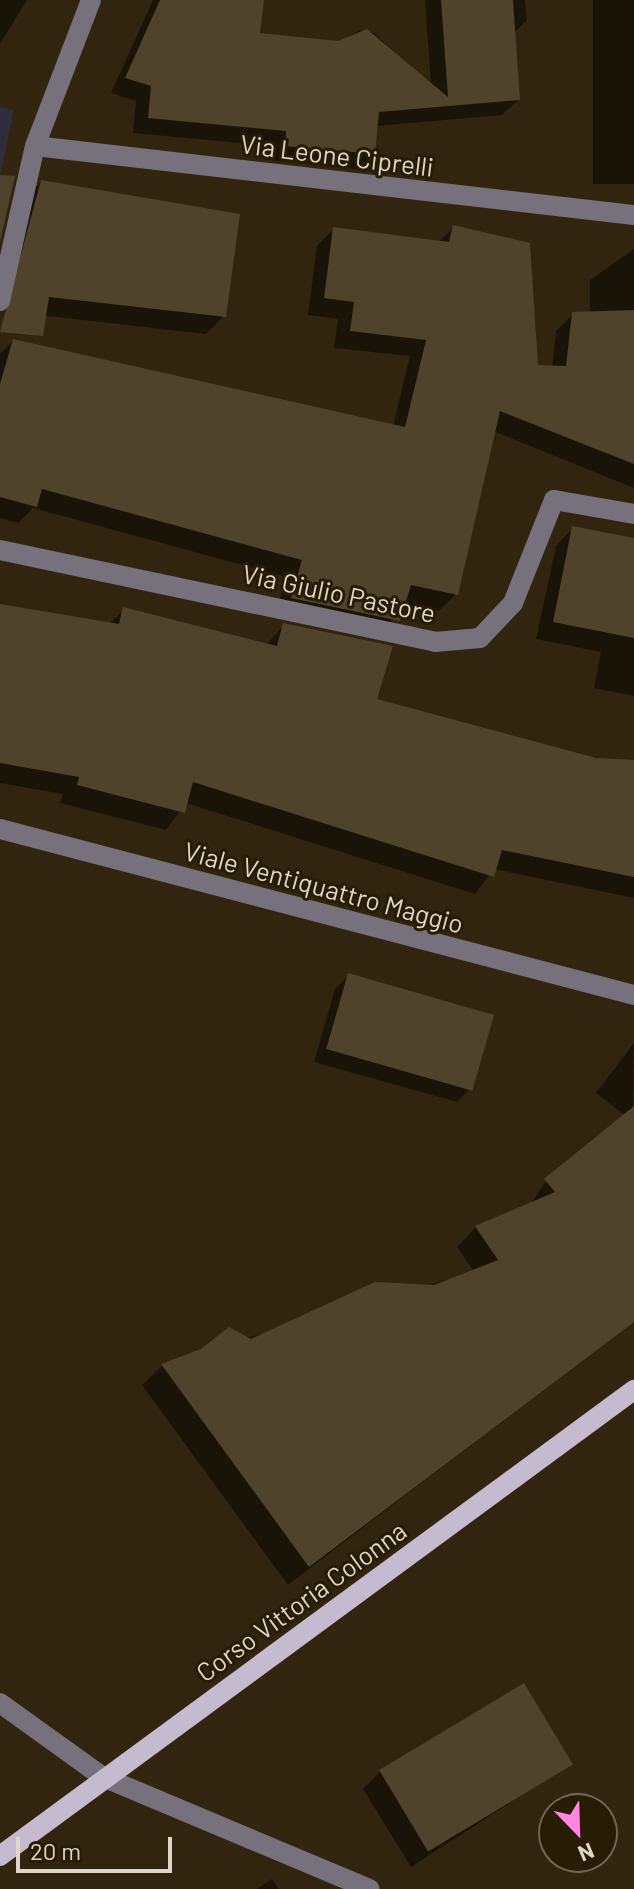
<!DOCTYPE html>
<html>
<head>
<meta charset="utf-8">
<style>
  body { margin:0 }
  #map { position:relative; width:634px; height:1889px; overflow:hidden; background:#32250f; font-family:Barlow,sans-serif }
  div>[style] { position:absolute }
  .medical>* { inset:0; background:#302c3d }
  .shadow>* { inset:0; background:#0007; transform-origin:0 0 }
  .building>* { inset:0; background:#50432c; transform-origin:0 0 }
  .minor>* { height:20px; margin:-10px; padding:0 10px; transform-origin:10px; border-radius:10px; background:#76717c }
  .major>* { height:20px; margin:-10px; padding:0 10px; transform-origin:10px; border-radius:10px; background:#c6bad1 }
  span { translate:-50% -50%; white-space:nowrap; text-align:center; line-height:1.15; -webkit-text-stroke:6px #281c05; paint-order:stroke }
  .street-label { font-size:26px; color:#ded6c8 }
  .north { position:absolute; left:538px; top:1793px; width:80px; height:80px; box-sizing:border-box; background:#281c05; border:2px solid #716653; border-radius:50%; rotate:157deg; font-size:22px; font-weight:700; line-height:32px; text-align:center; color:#ded6c8 }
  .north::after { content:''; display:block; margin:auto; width:28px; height:36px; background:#fe86e1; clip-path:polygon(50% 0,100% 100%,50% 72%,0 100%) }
  .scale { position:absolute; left:16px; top:1837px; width:156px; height:36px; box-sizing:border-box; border:4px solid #ded6c8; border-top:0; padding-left:10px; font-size:24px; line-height:28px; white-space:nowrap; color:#ded6c8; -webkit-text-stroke:6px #281c05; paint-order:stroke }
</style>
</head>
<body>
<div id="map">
  <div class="medical">
    <div style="clip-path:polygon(0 107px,14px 110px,0 175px)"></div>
  </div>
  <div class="shadow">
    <div style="clip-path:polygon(0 0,27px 0,0 44px)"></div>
    <div style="clip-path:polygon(153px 0,262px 0,258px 35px,338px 43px,360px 30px,374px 33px,431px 85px,425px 0,525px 0,527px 20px,514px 33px,518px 100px,502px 115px,376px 126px,373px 154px,357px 169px,270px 160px,272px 146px,133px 133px,136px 101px,111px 93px)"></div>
    <div style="left:593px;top:0;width:41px;height:184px"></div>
    <div style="clip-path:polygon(41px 182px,224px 316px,206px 334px,4px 311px,24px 200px)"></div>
    <div style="clip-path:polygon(454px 227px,536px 367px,552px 368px,556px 331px,573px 314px,590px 314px,590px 280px,634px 249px,634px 488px,493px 431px,456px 594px,439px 611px,403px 603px,381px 637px,275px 615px,286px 577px,33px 508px,18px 523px,0 518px,0 354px,13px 341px,393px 426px,410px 356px,334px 348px,338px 319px,308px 315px,317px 246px,334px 229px,438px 243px)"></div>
    <div style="clip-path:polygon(573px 528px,634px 540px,634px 696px,594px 688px,601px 652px,536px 639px,556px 546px)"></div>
    <div style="clip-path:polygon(0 606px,109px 624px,124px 610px,266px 645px,284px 625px,375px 701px,634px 767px,634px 898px,494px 869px,475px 894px,186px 803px,166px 830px,60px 803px,63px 794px,0 783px)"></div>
    <div style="clip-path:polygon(349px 975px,471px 1088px,457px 1102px,314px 1062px,335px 989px)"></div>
    <div style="clip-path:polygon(634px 1043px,629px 1324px,288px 1585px,142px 1385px,162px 1366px,202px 1351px,474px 1272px,457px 1247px,476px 1227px,530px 1205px,546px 1181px,626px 1116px,596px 1093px)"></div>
    <div style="clip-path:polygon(571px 1763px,411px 1867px,363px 1789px,380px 1772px)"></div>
    <div style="clip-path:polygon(272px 1879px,279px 1889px,257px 1889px)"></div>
  </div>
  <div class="building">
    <div style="clip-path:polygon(160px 0,264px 0,260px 33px,338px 41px,367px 29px,448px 97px,441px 0,513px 0,520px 100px,379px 112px,375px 154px,285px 146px,286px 131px,148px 118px,151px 86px,125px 78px)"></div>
    <div style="clip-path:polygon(0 175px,15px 176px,0 242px)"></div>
    <div style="clip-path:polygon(41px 180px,240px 214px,226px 317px,49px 297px,43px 336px,0 332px)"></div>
    <div style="clip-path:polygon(453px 225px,530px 243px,538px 365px,566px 366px,572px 312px,634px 310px,634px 464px,500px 411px,458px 595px,411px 585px,400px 621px,291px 598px,302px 560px,42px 489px,37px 507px,0 497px,0 384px,13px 339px,405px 427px,426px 340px,350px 331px,354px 302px,324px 298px,333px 227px,449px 242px)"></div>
    <div style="clip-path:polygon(572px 526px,634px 538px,634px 638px,553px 622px)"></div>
    <div style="clip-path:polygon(0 604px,119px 624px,123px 607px,277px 646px,283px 623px,393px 646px,377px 699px,597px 758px,634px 760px,634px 877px,502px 850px,494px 877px,193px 782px,185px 813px,77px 785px,79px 777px,0 763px)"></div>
    <div style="left:348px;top:973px;width:152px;height:79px;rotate:16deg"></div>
    <div style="clip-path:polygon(634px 1106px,634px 1322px,309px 1567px,161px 1364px,201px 1349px,229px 1327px,251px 1339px,375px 1282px,434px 1285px,498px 1260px,475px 1226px,555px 1192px,544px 1179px)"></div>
    <div style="left:524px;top:1683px;width:95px;height:169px;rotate:59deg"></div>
  </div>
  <div class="minor">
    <div style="left:35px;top:146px;width:603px;rotate:6.57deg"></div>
    <div style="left:0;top:301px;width:159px;rotate:-77.3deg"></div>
    <div style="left:35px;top:146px;width:156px;rotate:-69deg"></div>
    <div style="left:0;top:550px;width:445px;rotate:11.9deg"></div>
    <div style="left:435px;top:642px;width:45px;rotate:-5.1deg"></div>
    <div style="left:480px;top:638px;width:48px;rotate:-46.7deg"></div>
    <div style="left:513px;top:603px;width:111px;rotate:-68.3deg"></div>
    <div style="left:554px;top:500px;width:81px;rotate:9.9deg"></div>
    <div style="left:0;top:829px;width:655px;rotate:14.67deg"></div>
    <div style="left:0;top:1703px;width:127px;rotate:35.7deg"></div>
    <div style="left:103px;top:1777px;width:289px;rotate:22.8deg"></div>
  </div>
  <div class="major">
    <div style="left:0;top:1856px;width:787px;rotate:-36.32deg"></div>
  </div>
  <div class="street-label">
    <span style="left:337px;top:155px;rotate:7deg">Via Leone Ciprelli</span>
    <span style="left:339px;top:593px;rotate:12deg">Via Giulio Pastore</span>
    <span style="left:324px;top:887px;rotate:15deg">Viale Ventiquattro Maggio</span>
    <span style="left:301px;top:1601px;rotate:-36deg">Corso Vittoria Colonna</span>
  </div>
  <div class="north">N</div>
  <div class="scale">20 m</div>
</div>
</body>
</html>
